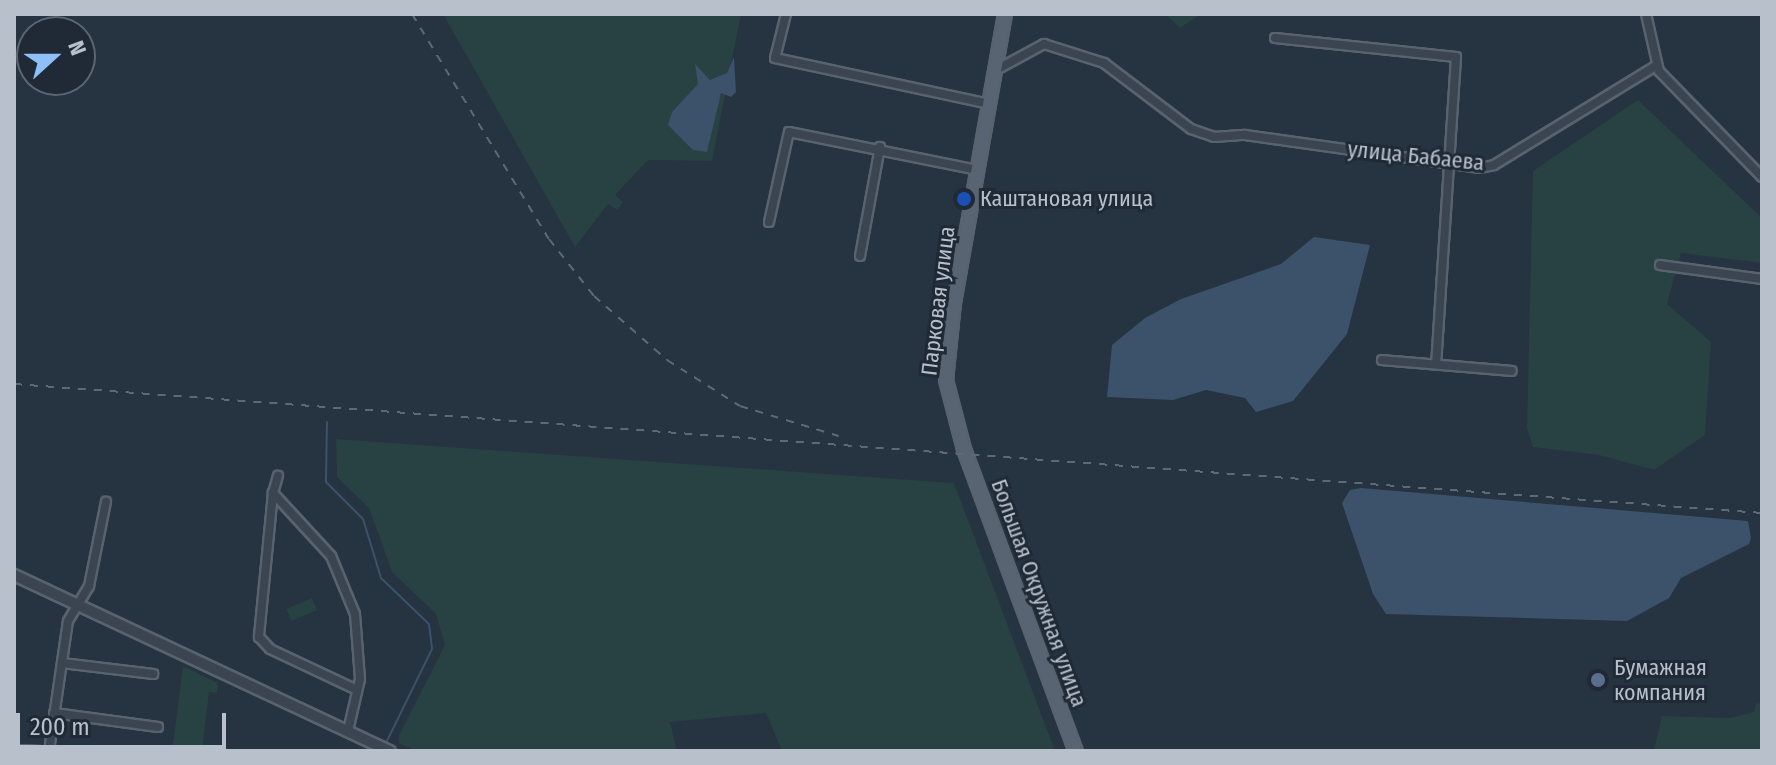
<!DOCTYPE html>
<html>
<head>
<meta charset="utf-8">
<style>
  body { margin:0 }
  #map { position:relative; width:1776px; height:765px; overflow:hidden; background:#263341; font-family:"Fira Sans Condensed",sans-serif }
  div>[style] { position:absolute }
  .green>* { inset:0; background:#284142; transform-origin:0 0 }
  .water>* { inset:0; background:#3b526a }
  .stream>* { height:2px; margin:-1px; padding:0 1px; transform-origin:1px; border-radius:1px; background:#3b526a }
  .roads { filter:drop-shadow(2px 0 #58636e) drop-shadow(-2px 0 #58636e) drop-shadow(0 2px #58636e) drop-shadow(0 -2px #58636e) }
  .minor>* { height:8px; margin:-4px; padding:0 4px; transform-origin:4px; border-radius:4px; background:#3a4551 }
  .tertiary>* { height:10px; margin:-5px; padding:0 5px; transform-origin:5px; border-radius:5px; background:#3a4551 }
  .primary>* { height:12px; margin:-6px; padding:0 6px; transform-origin:6px; border-radius:6px; background:#586471 }
  .rail>* { height:2px; margin-top:-1px; transform-origin:0; background:repeating-linear-gradient(90deg,#5c6978 0 8px,transparent 0 16px) }
  .dots>* { width:22px; height:22px; translate:-50% -50%; box-sizing:border-box; border:4px solid #1f2a36; border-radius:50% }
  span { translate:-50% -50%; white-space:nowrap; text-align:center; line-height:1.15; -webkit-text-stroke:6px #1f2a36; paint-order:stroke }
  .street-label { font-size:22px; color:#b7c0cb }
  .poi-label { font-size:22px; color:#b7c0cb }
  .left { translate:0 -50%; text-align:left }
  .frame { position:absolute; inset:0; border:16px solid #b7c0cb; pointer-events:none }
  .north { position:absolute; left:16px; top:16px; width:80px; height:80px; box-sizing:border-box; background:#1f2a36; border:2px solid #5c6672; border-radius:50%; rotate:69deg; font-size:22px; font-weight:700; line-height:32px; text-align:center; color:#b7c0cb }
  .north::after { content:''; display:block; margin:auto; width:28px; height:36px; background:#8fbff8; clip-path:polygon(50% 0,100% 100%,50% 72%,0 100%) }
  .scale { position:absolute; left:16px; top:713px; width:210px; height:36px; box-sizing:border-box; border:4px solid #b7c0cb; border-top:0; padding-left:10px; font-size:24px; line-height:28px; white-space:nowrap; color:#b7c0cb; -webkit-text-stroke:6px #1f2a36; paint-order:stroke }
</style>
</head>
<body>
<div id="map">
  <div class="green">
    <div style="clip-path:polygon(443px 14px,741px 14px,712px 161px,648px 160px,615px 195px,623px 202px,617px 210px,608px 204px,575px 247px)"></div>
    <div style="clip-path:polygon(1165px 14px,1201px 14px,1180px 28px)"></div>
    <div style="clip-path:polygon(1638px 100px,1762px 218px,1762px 263px,1681px 253px,1667px 304px,1711px 342px,1705px 435px,1654px 470px,1599px 455px,1533px 447px,1527px 428px,1533px 171px)"></div>
    <div style="clip-path:polygon(336px 439px,954px 483px,1055px 751px,782px 751px,766px 713px,670px 722px,677px 751px,416px 751px,399px 743px,399px 735px,445px 645px,436px 614px,392px 572px,369px 508px,337px 477px)"></div>
    <div style="left:312px;top:598px;width:13px;height:28px;rotate:67deg"></div>
    <div style="clip-path:polygon(183px 666px,218px 683px,217px 693px,209px 692px,202px 751px,172px 751px)"></div>
    <div style="clip-path:polygon(1756px 703px,1762px 704px,1762px 751px,1654px 751px,1662px 716px,1730px 718px,1754px 712px)"></div>
  </div>
  <div class="water">
    <div style="clip-path:polygon(734px 57px,736px 92px,731px 97px,721px 93px,707px 152px,693px 150px,668px 125px,672px 112px,698px 84px,695px 64px,710px 80px,727px 73px)"></div>
    <div style="clip-path:polygon(1314px 237px,1370px 245px,1347px 334px,1293px 401px,1256px 412px,1245px 398px,1206px 390px,1173px 400px,1107px 397px,1112px 345px,1145px 318px,1181px 299px,1281px 264px)"></div>
    <div style="clip-path:polygon(1361px 488px,1748px 521px,1751px 538px,1749px 544px,1681px 578px,1669px 598px,1627px 621px,1386px 614px,1373px 594px,1342px 503px,1350px 490px)"></div>
  </div>
  <div class="stream">
    <div style="left:327px;top:422px;width:60px;rotate:91deg"></div>
    <div style="left:326px;top:482px;width:52px;rotate:45deg"></div>
    <div style="left:363px;top:519px;width:62px;rotate:73deg"></div>
    <div style="left:381px;top:578px;width:66px;rotate:43.8deg"></div>
    <div style="left:429px;top:624px;width:25px;rotate:83deg"></div>
    <div style="left:432px;top:649px;width:102px;rotate:116.1deg"></div>
  </div>
  <div class="roads">
    <div class="minor">
      <div style="left:786px;top:14px;width:45px;rotate:104deg"></div>
      <div style="left:775px;top:58px;width:220px;rotate:12.1deg"></div>
      <div style="left:1646px;top:14px;width:58px;rotate:77.2deg"></div>
      <div style="left:1659px;top:71px;width:148px;rotate:45.8deg"></div>
      <div style="left:1275px;top:38px;width:182px;rotate:6deg"></div>
      <div style="left:1456px;top:57px;width:308px;rotate:93.7deg"></div>
      <div style="left:996px;top:70px;width:55px;rotate:-28.4deg"></div>
      <div style="left:1044px;top:44px;width:63px;rotate:17.6deg"></div>
      <div style="left:1104px;top:63px;width:109px;rotate:37.2deg"></div>
      <div style="left:1191px;top:129px;width:24px;rotate:19deg"></div>
      <div style="left:1214px;top:137px;width:31px;rotate:-4deg"></div>
      <div style="left:1245px;top:135px;width:237px;rotate:8deg"></div>
      <div style="left:1480px;top:168px;width:14px;rotate:-12deg"></div>
      <div style="left:1494px;top:165px;width:191px;rotate:-31.5deg"></div>
      <div style="left:769px;top:222px;width:92px;rotate:-77.5deg"></div>
      <div style="left:789px;top:132px;width:193px;rotate:11.4deg"></div>
      <div style="left:860px;top:256px;width:111px;rotate:-79.6deg"></div>
      <div style="left:1660px;top:265px;width:103px;rotate:7.8deg"></div>
      <div style="left:1382px;top:360px;width:130px;rotate:4.8deg"></div>
      <div style="left:273px;top:493px;width:18px;rotate:-74deg"></div>
      <div style="left:62px;top:663px;width:92px;rotate:6.9deg"></div>
      <div style="left:54px;top:713px;width:105px;rotate:7.7deg"></div>
      <div style="left:348px;top:731px;width:53px;rotate:-77deg"></div>
      <div style="left:360px;top:679px;width:65px;rotate:-94.4deg"></div>
      <div style="left:355px;top:614px;width:63px;rotate:-112.5deg"></div>
      <div style="left:331px;top:556px;width:86px;rotate:-132.6deg"></div>
      <div style="left:273px;top:493px;width:145px;rotate:95.6deg"></div>
      <div style="left:259px;top:637px;width:16px;rotate:47deg"></div>
      <div style="left:270px;top:649px;width:96px;rotate:25.2deg"></div>
      <div style="left:14px;top:750px;width:35px;rotate:2deg"></div>
      <div style="left:49px;top:751px;width:131px;rotate:-81.7deg"></div>
      <div style="left:68px;top:621px;width:41px;rotate:-59deg"></div>
      <div style="left:89px;top:586px;width:86px;rotate:-78.6deg"></div>
    </div>
    <div class="tertiary">
      <div style="left:14px;top:575px;width:415px;rotate:25.1deg"></div>
    </div>
    <div class="primary">
      <div style="left:1005px;top:14px;width:293px;rotate:100deg"></div>
      <div style="left:954px;top:303px;width:77px;rotate:95.9deg"></div>
      <div style="left:946px;top:380px;width:71px;rotate:75.4deg"></div>
      <div style="left:964px;top:449px;width:322px;rotate:69.7deg"></div>
    </div>
  </div>
  <div class="rail">
    <div style="left:412px;top:14px;width:263px;rotate:58.7deg"></div>
    <div style="left:549px;top:239px;width:73px;rotate:51.7deg"></div>
    <div style="left:594px;top:296px;width:97px;rotate:41.2deg"></div>
    <div style="left:667px;top:360px;width:86px;rotate:32.2deg"></div>
    <div style="left:740px;top:406px;width:103px;rotate:16.9deg"></div>
    <div style="left:14px;top:384px;width:1753px;rotate:4.22deg"></div>
  </div>
  <div class="dots">
    <div style="left:964px;top:199px;background:#1a4fb4"></div>
    <div style="left:1598px;top:680px;background:#5c6f8a"></div>
  </div>
  <div class="street-label">
    <span style="left:1416px;top:156px;rotate:6deg">улица Бабаева</span>
    <span style="left:938px;top:301px;rotate:-83deg">Парковая улица</span>
    <span style="left:1039px;top:593px;rotate:70deg">Большая Окружная улица</span>
  </div>
  <div class="poi-label">
    <span class="left" style="left:980px;top:199px">Каштановая улица</span>
    <span class="left" style="left:1614px;top:680px">Бумажная<br>компания</span>
  </div>
  <div class="frame"></div>
  <div class="north">N</div>
  <div class="scale">200 m</div>
</div>
</body>
</html>
